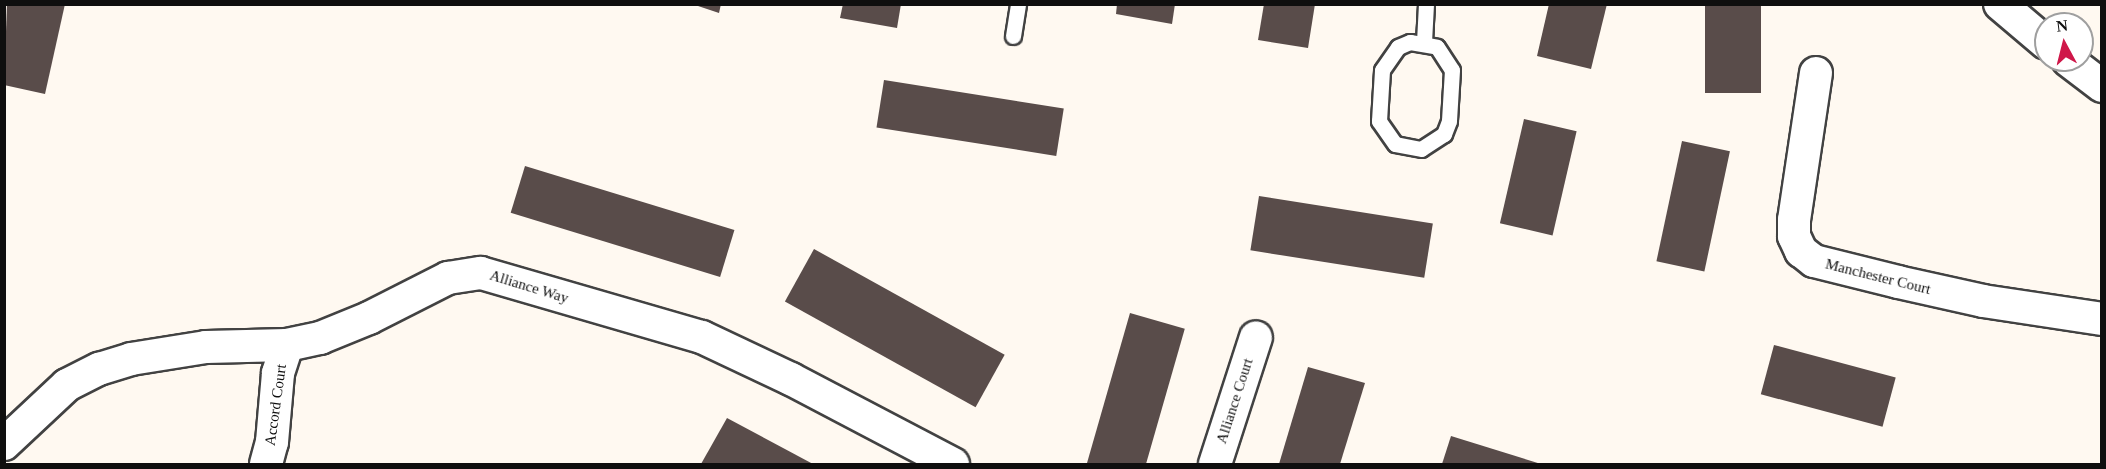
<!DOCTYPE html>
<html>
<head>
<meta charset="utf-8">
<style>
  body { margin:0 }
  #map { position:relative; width:2106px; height:469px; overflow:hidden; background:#fff9f1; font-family:Georgia,serif }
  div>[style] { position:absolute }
  .building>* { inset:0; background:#594c4a; transform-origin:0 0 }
  .roads { filter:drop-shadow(2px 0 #424242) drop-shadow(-2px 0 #424242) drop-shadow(0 2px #424242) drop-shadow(0 -2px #424242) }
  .lane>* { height:15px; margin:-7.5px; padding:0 7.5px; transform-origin:7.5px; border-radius:7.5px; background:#fff }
  .street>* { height:32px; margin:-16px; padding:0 16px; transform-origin:16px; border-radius:16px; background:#fff }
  span { translate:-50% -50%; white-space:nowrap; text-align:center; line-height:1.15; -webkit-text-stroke:6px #fff; paint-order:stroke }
  .street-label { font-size:15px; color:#0f0f0f }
  .frame { position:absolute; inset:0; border:6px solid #0f0f0f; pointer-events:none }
  .north { position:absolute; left:2034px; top:12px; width:60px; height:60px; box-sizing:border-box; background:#fff; border:2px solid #9f9f9f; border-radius:50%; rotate:353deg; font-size:16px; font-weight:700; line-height:24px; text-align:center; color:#0f0f0f }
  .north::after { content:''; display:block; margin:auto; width:21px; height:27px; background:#cf1749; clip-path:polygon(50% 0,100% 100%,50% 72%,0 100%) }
</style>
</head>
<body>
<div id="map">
  <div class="building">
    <div style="clip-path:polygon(7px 4px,65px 4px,45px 94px,4px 85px)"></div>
    <div style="clip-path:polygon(692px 4px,721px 4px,719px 13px)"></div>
    <div style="clip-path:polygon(843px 4px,901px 4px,897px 28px,840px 18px)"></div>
    <div style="clip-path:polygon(1117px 4px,1175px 4px,1172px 24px,1116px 14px)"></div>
    <div style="clip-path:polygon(1264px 4px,1315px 4px,1308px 48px,1258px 40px)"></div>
    <div style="clip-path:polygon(1549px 4px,1607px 4px,1591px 69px,1537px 56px)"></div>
    <div style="left:1705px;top:4px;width:56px;height:89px"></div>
    <div style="left:884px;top:80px;width:182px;height:48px;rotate:9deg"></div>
    <div style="left:1524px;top:119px;width:54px;height:107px;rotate:13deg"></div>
    <div style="left:1682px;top:141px;width:49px;height:123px;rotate:12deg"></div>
    <div style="left:525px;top:166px;width:219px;height:49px;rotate:17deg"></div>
    <div style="left:1259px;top:196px;width:176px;height:55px;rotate:9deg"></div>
    <div style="left:814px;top:249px;width:218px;height:60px;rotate:29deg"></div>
    <div style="left:1130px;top:313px;width:57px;height:158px;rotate:16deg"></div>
    <div style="left:1774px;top:345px;width:126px;height:51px;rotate:15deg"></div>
    <div style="clip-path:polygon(1308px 367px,1365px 383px,1340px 464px,1279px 464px)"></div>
    <div style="clip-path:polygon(727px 418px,813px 464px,701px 464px)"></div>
    <div style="clip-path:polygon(1451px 436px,1541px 464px,1442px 464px)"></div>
  </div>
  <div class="roads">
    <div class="lane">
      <div style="left:1013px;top:36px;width:32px;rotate:-81deg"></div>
      <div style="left:1410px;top:42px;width:27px;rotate:10deg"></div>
      <div style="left:1437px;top:47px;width:27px;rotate:57deg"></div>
      <div style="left:1452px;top:70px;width:51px;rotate:93.4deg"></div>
      <div style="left:1449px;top:121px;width:14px;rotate:111deg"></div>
      <div style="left:1444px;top:134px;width:27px;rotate:147deg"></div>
      <div style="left:1421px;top:149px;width:26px;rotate:-169deg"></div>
      <div style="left:1395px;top:144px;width:28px;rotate:-125deg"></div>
      <div style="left:1379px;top:121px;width:51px;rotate:-86.6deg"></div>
      <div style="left:1382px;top:70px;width:28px;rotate:-55deg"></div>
      <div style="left:1398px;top:47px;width:13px;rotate:-23deg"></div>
      <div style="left:1424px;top:42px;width:38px;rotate:-87deg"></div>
    </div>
    <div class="street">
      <div style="left:2000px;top:4px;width:60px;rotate:40.3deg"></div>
      <div style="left:2068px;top:60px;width:43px;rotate:37.4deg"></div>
      <div style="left:1816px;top:73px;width:149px;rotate:98.5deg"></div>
      <div style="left:1794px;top:220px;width:16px;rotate:90deg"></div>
      <div style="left:1794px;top:236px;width:17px;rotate:65deg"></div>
      <div style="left:1801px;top:251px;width:16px;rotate:38deg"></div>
      <div style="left:1814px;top:261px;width:87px;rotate:14deg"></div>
      <div style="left:1898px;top:282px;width:87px;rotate:12.6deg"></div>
      <div style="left:1983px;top:301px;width:120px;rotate:8.6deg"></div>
      <div style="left:4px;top:444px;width:86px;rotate:-43.1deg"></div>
      <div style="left:67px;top:385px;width:36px;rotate:-27deg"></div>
      <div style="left:99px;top:369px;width:34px;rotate:-17deg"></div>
      <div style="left:131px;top:359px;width:76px;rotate:-9.1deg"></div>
      <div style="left:206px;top:347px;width:81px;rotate:-1.4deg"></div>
      <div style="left:287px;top:345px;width:34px;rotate:-12deg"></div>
      <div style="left:320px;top:338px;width:53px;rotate:-22.2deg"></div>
      <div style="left:369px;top:318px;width:89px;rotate:-26.9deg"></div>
      <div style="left:448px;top:278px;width:33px;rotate:-9deg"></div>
      <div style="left:481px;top:273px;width:230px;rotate:16.2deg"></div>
      <div style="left:702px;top:337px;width:98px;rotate:25.3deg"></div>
      <div style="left:791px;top:379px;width:183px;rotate:27.7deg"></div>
      <div style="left:266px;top:464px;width:23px;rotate:-75deg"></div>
      <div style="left:272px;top:442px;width:69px;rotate:-85deg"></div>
      <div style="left:278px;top:373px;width:29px;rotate:-72deg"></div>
      <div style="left:1215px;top:464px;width:133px;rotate:-72.1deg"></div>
    </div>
  </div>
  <div class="street-label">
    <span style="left:1878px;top:277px;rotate:14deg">Manchester Court</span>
    <span style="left:529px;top:287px;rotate:17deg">Alliance Way</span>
    <span style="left:1235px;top:401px;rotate:-72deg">Alliance Court</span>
    <span style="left:276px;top:405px;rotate:-82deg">Accord Court</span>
  </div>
  <div class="frame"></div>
  <div class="north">N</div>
</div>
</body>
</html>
